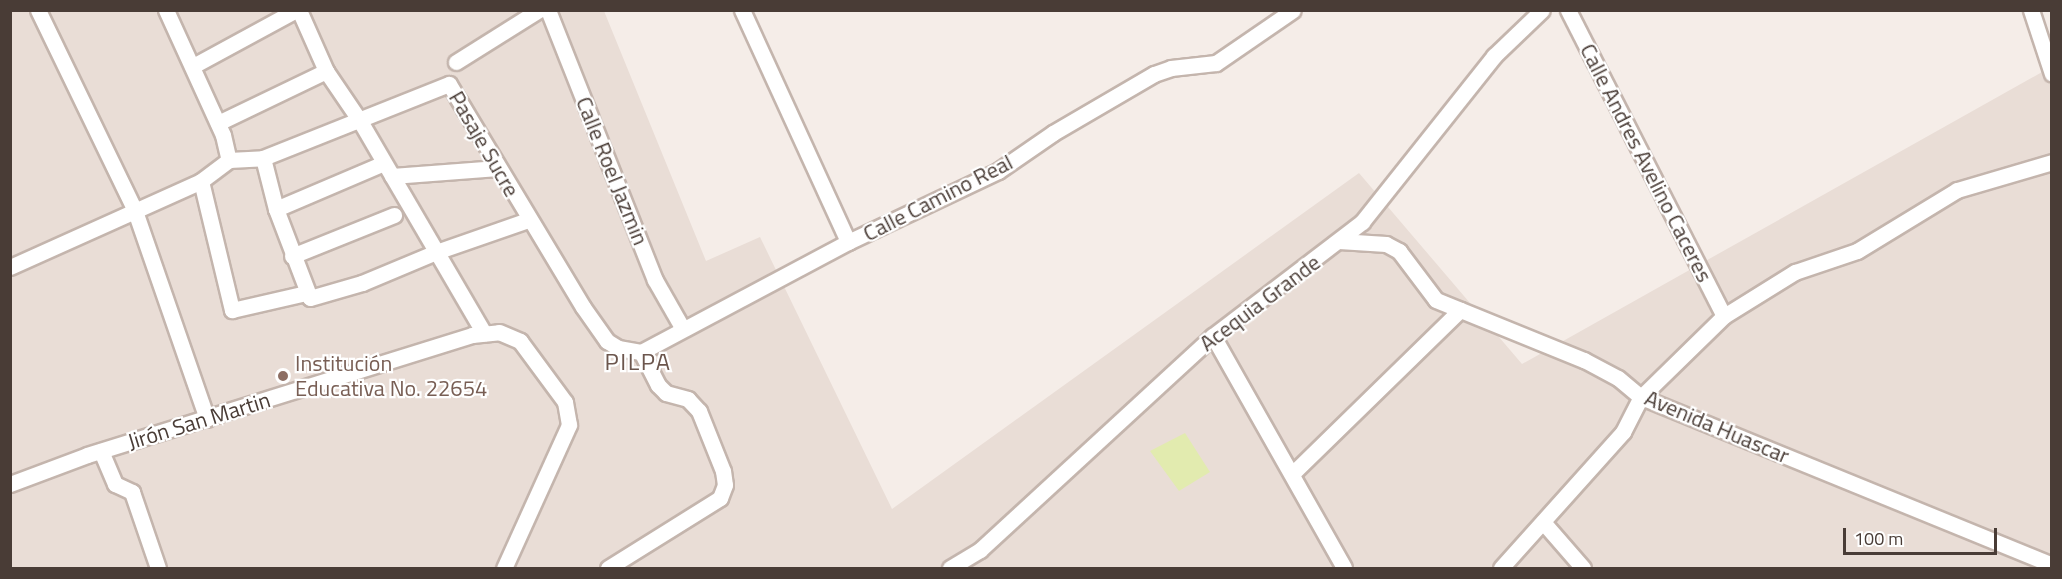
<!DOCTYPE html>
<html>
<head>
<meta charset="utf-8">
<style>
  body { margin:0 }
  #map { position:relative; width:2062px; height:579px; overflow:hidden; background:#f5ede8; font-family:"Titillium Web",sans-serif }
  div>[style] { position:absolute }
  .residential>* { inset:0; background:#e9ddd6 }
  .green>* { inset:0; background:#e2ebaf }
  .roads { filter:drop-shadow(2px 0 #c4b5ad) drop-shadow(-2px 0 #c4b5ad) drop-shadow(0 2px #c4b5ad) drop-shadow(0 -2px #c4b5ad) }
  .minor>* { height:15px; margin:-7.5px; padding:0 7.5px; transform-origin:7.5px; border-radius:7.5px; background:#fff }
  .dots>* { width:16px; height:16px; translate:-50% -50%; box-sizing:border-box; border:3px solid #fff; border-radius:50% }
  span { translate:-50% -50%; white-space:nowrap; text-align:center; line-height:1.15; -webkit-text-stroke:4.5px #fff; paint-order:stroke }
  .street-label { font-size:22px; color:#493c36 }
  .education-label { font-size:22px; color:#785e54 }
  .left { translate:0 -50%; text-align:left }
  .neighbourhood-label { font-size:24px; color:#6c564d; letter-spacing:1.5px }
  .frame { position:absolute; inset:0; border:12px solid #493c36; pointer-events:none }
  .scale { position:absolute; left:1843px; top:528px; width:154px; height:27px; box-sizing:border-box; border:3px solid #493c36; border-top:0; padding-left:8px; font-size:18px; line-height:21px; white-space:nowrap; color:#493c36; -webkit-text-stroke:4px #fff; paint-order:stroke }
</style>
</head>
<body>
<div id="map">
  <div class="residential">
    <div style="clip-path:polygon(10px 11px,604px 11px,706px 261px,760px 237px,892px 509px,1359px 173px,1522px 364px,2051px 67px,2051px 568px,11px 568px)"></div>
  </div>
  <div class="green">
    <div style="clip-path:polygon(1185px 433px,1210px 472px,1179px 491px,1150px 451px)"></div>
  </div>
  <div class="roads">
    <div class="minor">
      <div style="left:38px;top:10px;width:223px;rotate:64.2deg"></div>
      <div style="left:135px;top:211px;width:220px;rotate:70.9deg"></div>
      <div style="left:166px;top:10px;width:137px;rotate:65.5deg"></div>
      <div style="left:223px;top:135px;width:26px;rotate:77deg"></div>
      <div style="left:299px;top:10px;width:67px;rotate:66.1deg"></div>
      <div style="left:326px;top:71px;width:60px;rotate:55.8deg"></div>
      <div style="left:360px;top:121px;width:246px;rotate:59.7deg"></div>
      <div style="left:548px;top:10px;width:290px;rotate:68.4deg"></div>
      <div style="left:655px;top:280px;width:56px;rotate:60.3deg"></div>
      <div style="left:742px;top:10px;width:255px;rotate:65.4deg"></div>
      <div style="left:1568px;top:10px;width:343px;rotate:63deg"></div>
      <div style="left:2031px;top:10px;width:67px;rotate:71.8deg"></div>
      <div style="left:456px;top:62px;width:98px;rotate:-32.1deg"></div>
      <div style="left:193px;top:66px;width:117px;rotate:-28.5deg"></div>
      <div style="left:218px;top:123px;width:120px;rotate:-25.7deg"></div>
      <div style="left:263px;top:158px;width:53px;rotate:75.7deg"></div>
      <div style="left:276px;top:209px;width:95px;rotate:69.1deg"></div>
      <div style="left:310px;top:298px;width:54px;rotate:-16.1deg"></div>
      <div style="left:362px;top:283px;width:80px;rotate:-22.7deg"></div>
      <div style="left:436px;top:252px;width:97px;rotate:-19.2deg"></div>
      <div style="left:229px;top:160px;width:34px;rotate:-3deg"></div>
      <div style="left:263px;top:158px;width:200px;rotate:-21.7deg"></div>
      <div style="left:449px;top:84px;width:260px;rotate:59deg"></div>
      <div style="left:583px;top:307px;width:42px;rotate:54.8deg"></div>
      <div style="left:607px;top:341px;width:13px;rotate:32deg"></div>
      <div style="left:618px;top:348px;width:23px;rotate:10deg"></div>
      <div style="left:392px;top:176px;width:106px;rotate:-4.3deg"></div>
      <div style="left:201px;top:181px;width:133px;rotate:76.5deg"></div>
      <div style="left:232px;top:310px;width:76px;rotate:-12.9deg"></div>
      <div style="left:276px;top:209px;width:117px;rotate:-23.1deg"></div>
      <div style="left:1339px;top:241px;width:47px;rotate:3.7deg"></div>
      <div style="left:1386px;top:244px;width:15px;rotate:28deg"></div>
      <div style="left:1399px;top:251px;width:61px;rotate:52.9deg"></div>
      <div style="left:1436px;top:300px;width:160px;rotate:22.1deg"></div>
      <div style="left:1584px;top:360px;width:38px;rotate:28deg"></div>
      <div style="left:1618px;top:378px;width:30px;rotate:40deg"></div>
      <div style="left:1641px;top:397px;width:444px;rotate:22.2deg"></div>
      <div style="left:292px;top:256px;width:110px;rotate:-21.9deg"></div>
      <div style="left:10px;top:267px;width:209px;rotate:-24.2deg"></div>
      <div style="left:201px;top:181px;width:35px;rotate:-37deg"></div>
      <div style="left:1213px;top:336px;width:266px;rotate:60.5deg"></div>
      <div style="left:641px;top:352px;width:234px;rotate:-28deg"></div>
      <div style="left:848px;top:242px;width:166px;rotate:-25.3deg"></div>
      <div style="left:998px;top:171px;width:67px;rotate:-34.6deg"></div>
      <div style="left:1053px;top:133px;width:117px;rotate:-30.3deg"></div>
      <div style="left:1154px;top:74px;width:18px;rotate:-19deg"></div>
      <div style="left:1171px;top:68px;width:45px;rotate:-6.3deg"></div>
      <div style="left:1216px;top:63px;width:93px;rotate:-34.5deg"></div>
      <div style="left:101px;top:451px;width:36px;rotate:67deg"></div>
      <div style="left:115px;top:484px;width:19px;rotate:25deg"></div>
      <div style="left:132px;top:492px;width:80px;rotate:71.1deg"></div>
      <div style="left:1292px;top:474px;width:235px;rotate:-44.3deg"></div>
      <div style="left:10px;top:484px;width:82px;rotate:-20.6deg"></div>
      <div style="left:87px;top:455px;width:403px;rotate:-17.3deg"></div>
      <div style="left:472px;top:335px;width:27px;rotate:-6deg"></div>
      <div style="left:499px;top:332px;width:23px;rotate:23deg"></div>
      <div style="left:520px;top:341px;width:76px;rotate:53.6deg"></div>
      <div style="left:565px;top:402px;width:23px;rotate:80deg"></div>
      <div style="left:569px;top:425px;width:157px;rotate:114.4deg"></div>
      <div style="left:1543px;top:522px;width:61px;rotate:49deg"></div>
      <div style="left:608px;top:568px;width:132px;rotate:-32deg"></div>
      <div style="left:720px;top:498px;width:14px;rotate:-69deg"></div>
      <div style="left:725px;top:485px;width:14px;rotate:-98deg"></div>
      <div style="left:723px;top:471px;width:65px;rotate:-111.8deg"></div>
      <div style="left:699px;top:411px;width:16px;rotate:-133deg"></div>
      <div style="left:688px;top:399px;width:23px;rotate:-165deg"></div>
      <div style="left:666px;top:393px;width:11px;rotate:-135deg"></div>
      <div style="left:658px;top:385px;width:37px;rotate:-117deg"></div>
      <div style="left:950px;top:568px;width:35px;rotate:-31deg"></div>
      <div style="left:980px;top:550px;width:316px;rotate:-42.6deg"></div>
      <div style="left:1213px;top:336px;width:188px;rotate:-37.4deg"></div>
      <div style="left:1362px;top:222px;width:212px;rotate:-51.5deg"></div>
      <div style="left:1494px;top:56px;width:66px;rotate:-43.8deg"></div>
      <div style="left:1501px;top:568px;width:183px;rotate:-48.1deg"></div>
      <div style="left:1623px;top:432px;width:39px;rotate:-63deg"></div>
      <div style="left:1641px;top:397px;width:116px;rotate:-44.3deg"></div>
      <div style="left:1724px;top:316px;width:84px;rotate:-31.8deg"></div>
      <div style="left:1795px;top:272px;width:65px;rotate:-18.7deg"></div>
      <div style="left:1857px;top:251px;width:117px;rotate:-31.4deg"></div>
      <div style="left:1957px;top:190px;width:99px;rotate:-16.4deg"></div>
    </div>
  </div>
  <div class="dots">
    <div style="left:283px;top:376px;background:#8d6e63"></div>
  </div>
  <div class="street-label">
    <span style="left:484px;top:144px;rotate:60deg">Pasaje Sucre</span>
    <span style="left:1646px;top:163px;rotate:63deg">Calle Andres Avelino Caceres</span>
    <span style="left:612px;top:171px;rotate:68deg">Calle Roel Jazmin</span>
    <span style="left:938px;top:198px;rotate:-27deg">Calle Camino Real</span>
    <span style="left:1260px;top:303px;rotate:-37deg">Acequia Grande</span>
    <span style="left:199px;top:421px;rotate:-17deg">Jirón San Martin</span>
    <span style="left:1717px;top:427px;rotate:23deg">Avenida Huascar</span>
  </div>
  <div class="education-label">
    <span class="left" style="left:295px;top:376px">Institución<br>Educativa No. 22654</span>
  </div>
  <div class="neighbourhood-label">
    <span style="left:638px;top:362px">PILPA</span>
  </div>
  <div class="frame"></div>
  <div class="scale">100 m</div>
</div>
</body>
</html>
